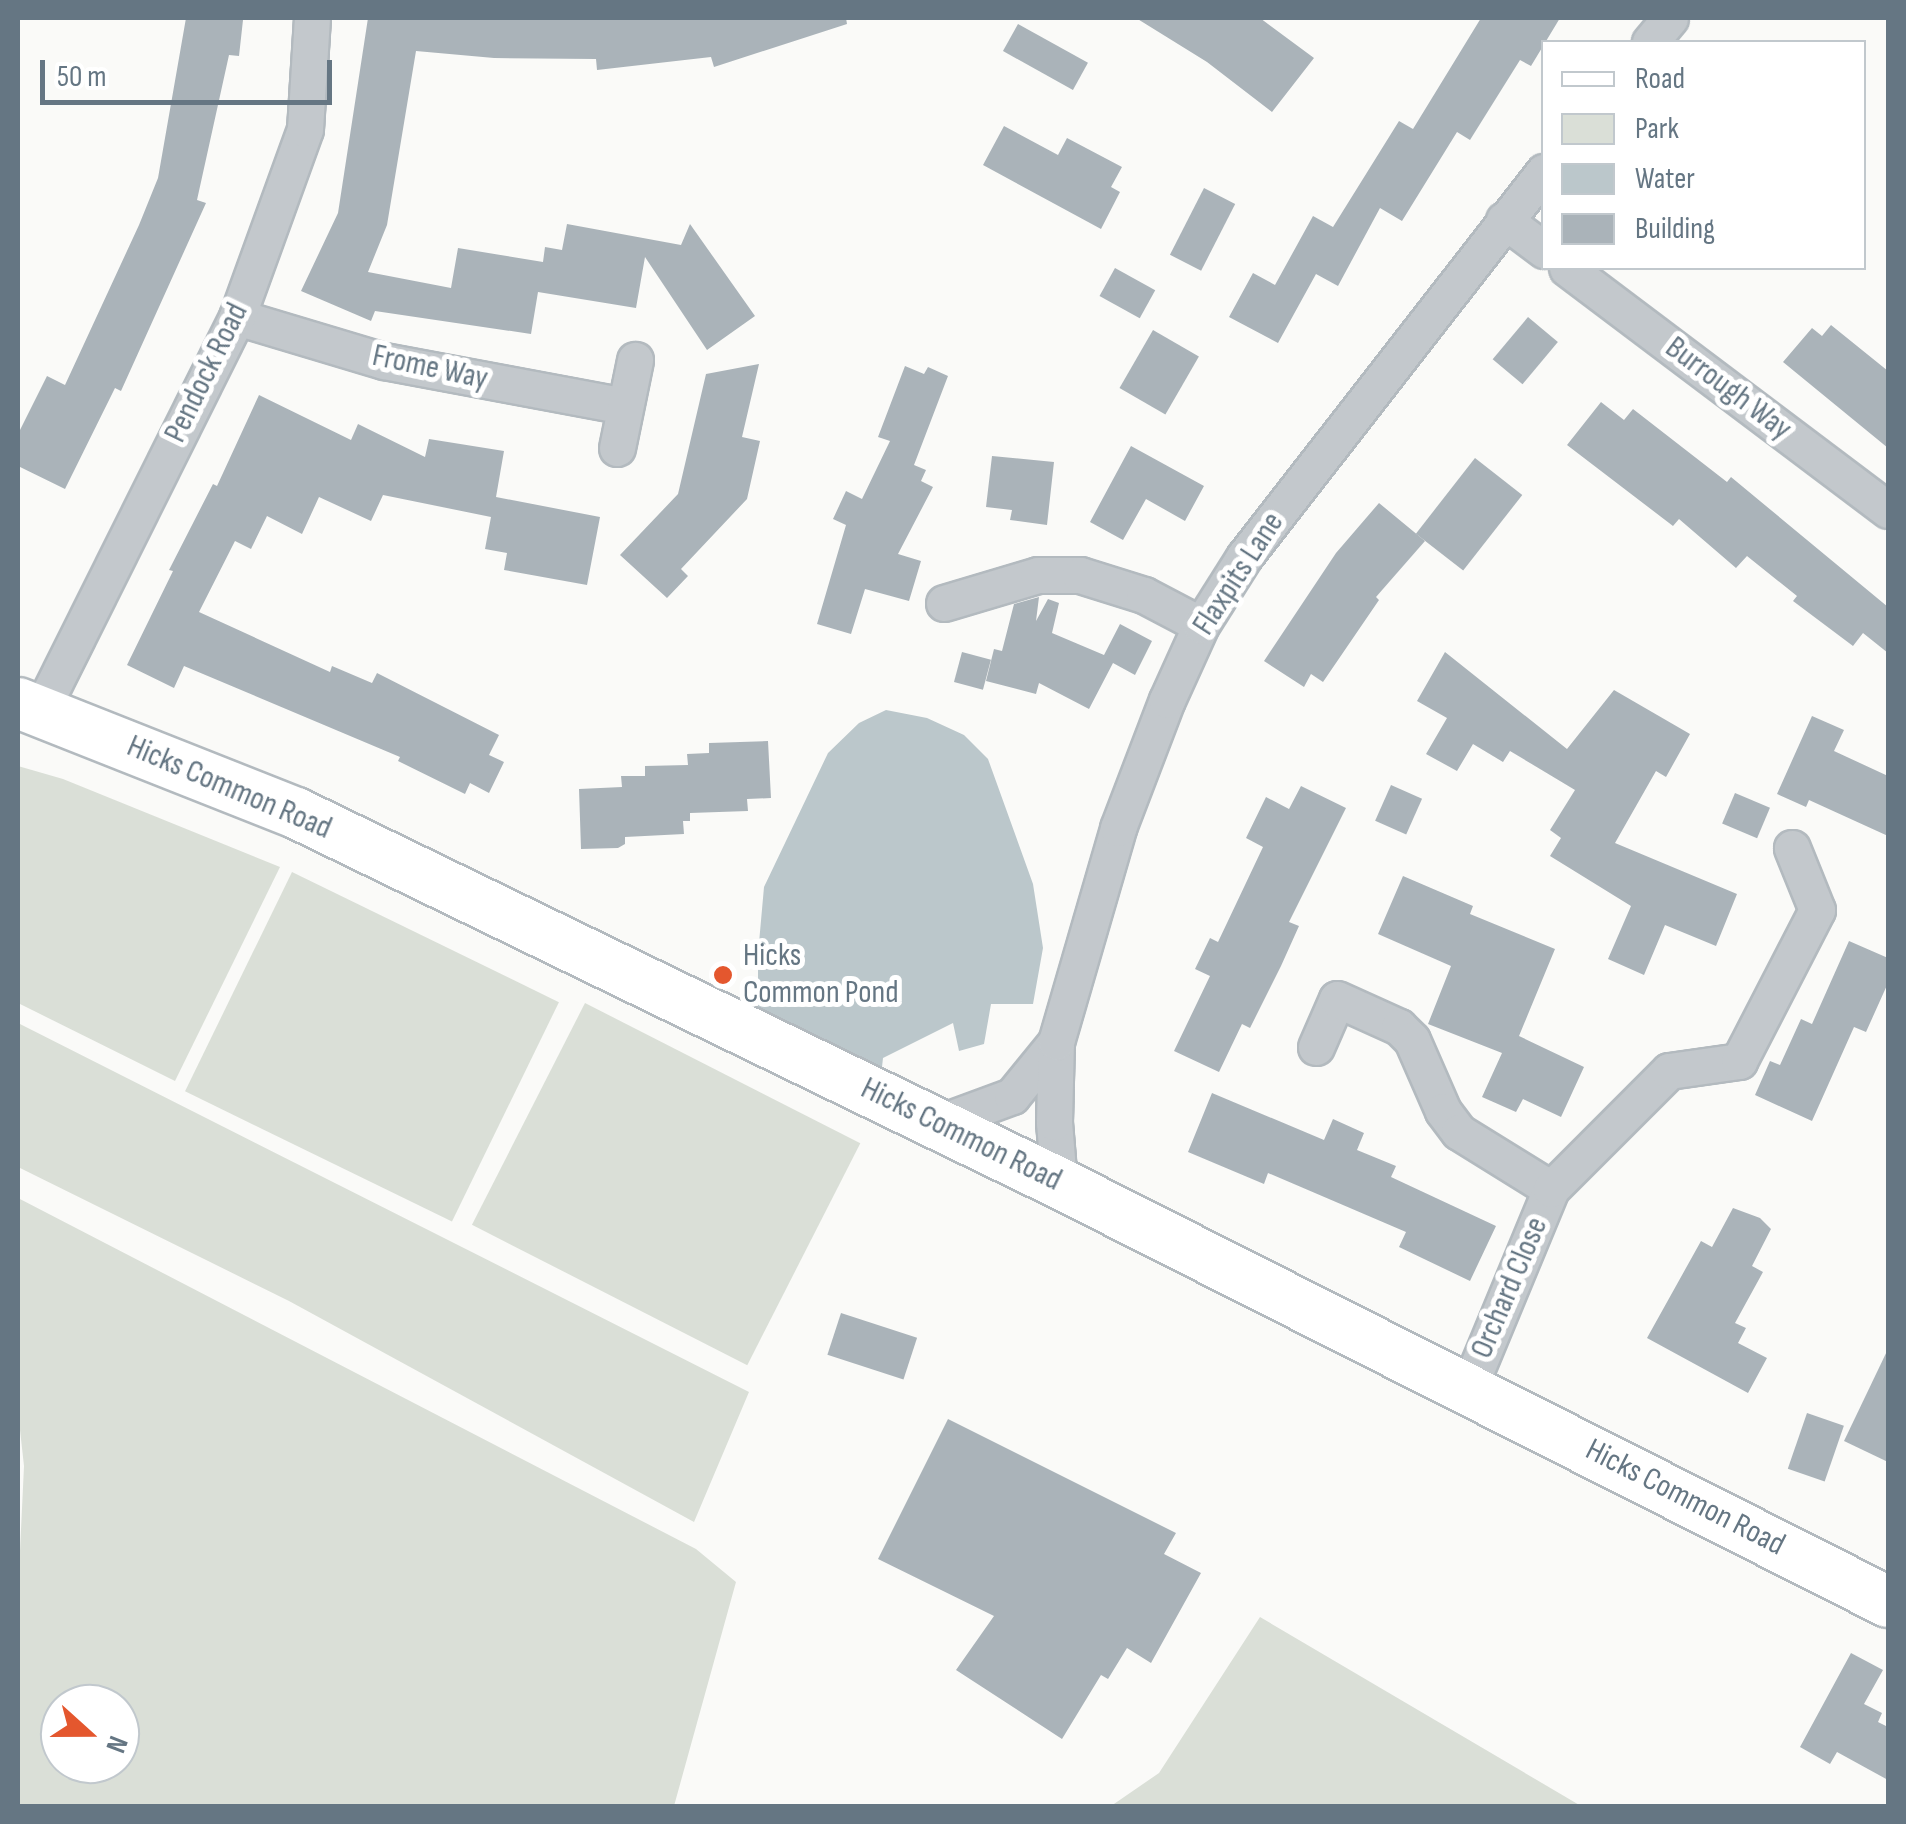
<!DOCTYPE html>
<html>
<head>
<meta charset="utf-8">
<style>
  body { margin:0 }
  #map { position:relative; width:1906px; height:1824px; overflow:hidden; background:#fafaf8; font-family:"Sofia Sans Condensed",sans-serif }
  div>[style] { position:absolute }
  .green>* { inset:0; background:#dadfd7; transform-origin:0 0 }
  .water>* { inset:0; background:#bbc7cb }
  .building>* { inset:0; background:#aab3b9; transform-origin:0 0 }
  .roads { filter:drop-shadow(2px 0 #b3babf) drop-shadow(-2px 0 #b3babf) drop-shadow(0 2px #b3babf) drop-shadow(0 -2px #b3babf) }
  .street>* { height:35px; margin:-17.5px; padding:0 17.5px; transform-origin:17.5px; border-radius:17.5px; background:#c3c8cc }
  .secondary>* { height:50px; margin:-25px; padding:0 25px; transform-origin:25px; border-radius:25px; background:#fff }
  .dots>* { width:28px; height:28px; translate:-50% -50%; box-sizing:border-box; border:5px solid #fff; border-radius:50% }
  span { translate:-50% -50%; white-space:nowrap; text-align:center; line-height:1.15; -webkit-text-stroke:10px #fff; paint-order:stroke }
  .street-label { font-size:32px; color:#657683 }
  .poi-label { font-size:32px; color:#657683 }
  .left { translate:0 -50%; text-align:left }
  .frame { position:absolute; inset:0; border:20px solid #657683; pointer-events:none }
  .legend { position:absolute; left:1541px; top:40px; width:325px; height:230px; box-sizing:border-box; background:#fff; border:2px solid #c1c8cd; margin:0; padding:12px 18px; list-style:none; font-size:30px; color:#657683 }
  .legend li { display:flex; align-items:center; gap:20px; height:50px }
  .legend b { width:50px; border:2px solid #c1c8cd }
  .north { position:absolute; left:40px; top:1684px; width:100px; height:100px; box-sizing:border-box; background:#fff; border:2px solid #c1c8cd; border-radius:50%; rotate:111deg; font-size:28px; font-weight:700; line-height:40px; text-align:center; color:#657683 }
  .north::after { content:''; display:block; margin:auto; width:35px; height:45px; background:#e4572e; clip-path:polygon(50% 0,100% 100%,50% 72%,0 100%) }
  .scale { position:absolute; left:40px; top:60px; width:292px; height:45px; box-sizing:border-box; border:5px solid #657683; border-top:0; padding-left:12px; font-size:30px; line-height:35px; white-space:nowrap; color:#657683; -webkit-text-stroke:8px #fff; paint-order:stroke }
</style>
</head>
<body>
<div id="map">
  <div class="green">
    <div style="clip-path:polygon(18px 766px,63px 779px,280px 867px,175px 1081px,18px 1003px)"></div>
    <div style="left:292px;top:872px;width:297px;height:244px;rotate:26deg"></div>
    <div style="left:585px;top:1003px;width:309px;height:249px;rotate:27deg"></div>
    <div style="clip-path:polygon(18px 1023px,749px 1392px,694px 1522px,289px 1301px,18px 1167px)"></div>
    <div style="clip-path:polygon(evenodd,18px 1198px,696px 1549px,736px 1582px,674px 1806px,18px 1806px,18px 1593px,24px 1466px,18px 1412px,18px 1198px,120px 1704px,120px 1764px,60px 1764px,60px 1704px,120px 1704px)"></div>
    <div style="clip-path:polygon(1260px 1617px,1581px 1806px,1111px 1806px,1159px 1773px)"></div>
  </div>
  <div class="water">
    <div style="clip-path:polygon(886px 710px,927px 718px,964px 735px,988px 759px,1033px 884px,1043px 948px,1033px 1004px,991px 1004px,984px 1044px,959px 1051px,953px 1023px,883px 1058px,881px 1076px,758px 1012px,758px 954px,764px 887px,828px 753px,859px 723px)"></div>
  </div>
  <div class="building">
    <div style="clip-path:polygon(186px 18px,243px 20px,239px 56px,229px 55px,197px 200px,206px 203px,121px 391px,115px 388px,65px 489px,18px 466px,18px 434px,47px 376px,65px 385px,139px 225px,158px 178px)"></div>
    <div style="clip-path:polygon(368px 18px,846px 18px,847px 24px,714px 67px,711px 57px,597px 70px,596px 59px,494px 58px,416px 51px,387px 225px,368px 272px,451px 288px,458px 248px,543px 262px,545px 247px,562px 250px,567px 224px,681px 245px,690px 224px,755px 316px,707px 350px,645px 257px,636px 308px,538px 292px,531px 334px,375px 311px,371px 321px,301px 291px,338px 213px)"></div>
    <div style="clip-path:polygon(1136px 18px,1260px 18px,1314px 58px,1272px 112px,1207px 62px)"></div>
    <div style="clip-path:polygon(1481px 18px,1560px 18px,1531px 66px,1520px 60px,1470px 140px,1457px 132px,1402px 221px,1380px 208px,1338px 286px,1316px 274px,1278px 343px,1229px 317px,1253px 273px,1275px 285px,1313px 216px,1333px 227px,1399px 121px,1413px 129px)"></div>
    <div style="left:1018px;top:24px;width:80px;height:31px;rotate:29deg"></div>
    <div style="clip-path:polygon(1004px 126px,1058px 155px,1067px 138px,1122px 167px,1111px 187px,1120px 192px,1101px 229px,983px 165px)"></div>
    <div style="left:1204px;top:188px;width:35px;height:75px;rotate:27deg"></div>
    <div style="left:1115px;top:268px;width:46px;height:32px;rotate:29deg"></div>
    <div style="left:1528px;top:317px;width:39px;height:55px;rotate:40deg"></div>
    <div style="clip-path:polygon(1831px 325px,1888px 371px,1888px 448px,1783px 362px,1812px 328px,1822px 336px)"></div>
    <div style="left:1153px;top:330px;width:53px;height:67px;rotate:30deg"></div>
    <div style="clip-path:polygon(759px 364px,742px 437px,760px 441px,747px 499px,681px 569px,688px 576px,667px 598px,620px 555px,678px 494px,706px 374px)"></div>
    <div style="clip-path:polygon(905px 366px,924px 374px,928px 367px,948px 376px,914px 465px,926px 470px,921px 481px,933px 487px,898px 554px,921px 561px,909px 601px,865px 589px,851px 634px,817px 624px,846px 525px,833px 519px,846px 491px,862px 499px,890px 441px,878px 437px)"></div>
    <div style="clip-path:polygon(259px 395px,351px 440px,358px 424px,425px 457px,429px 439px,504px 451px,496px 497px,600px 517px,587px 585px,504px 570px,507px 553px,485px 549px,491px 517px,383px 495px,371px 521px,319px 497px,302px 534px,267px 516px,251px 549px,235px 541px,199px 612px,330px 672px,332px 666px,372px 683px,377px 673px,499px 735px,489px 755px,504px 762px,489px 793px,470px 783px,465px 794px,398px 761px,400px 757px,184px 666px,174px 688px,127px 665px,173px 571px,169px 570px,213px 484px,217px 486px)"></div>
    <div style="clip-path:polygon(1601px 402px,1624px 420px,1633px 409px,1727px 482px,1731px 477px,1888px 607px,1888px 653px,1863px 633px,1853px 646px,1793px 601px,1797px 596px,1747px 556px,1736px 568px,1679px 519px,1673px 526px,1567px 445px)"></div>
    <div style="clip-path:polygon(1131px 446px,1204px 486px,1185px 521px,1146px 499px,1123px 540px,1090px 522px)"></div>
    <div style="clip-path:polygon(992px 456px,1054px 462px,1047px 525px,1010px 520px,1012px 510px,986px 507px)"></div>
    <div style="left:1475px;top:458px;width:60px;height:96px;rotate:38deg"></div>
    <div style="clip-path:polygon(1379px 503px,1425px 541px,1376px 597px,1379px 600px,1323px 682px,1311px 674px,1304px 687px,1264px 661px,1336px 553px)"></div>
    <div style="clip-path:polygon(1039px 597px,1036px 621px,1048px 599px,1059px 603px,1052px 633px,1104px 655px,1120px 624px,1152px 641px,1135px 675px,1113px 663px,1089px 709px,1039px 683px,1036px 694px,986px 681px,994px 649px,1002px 651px,1014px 604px)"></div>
    <div style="left:962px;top:652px;width:30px;height:31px;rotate:15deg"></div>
    <div style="clip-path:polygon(1445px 652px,1567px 749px,1614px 690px,1690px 734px,1666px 777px,1656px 771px,1615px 843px,1737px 894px,1716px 946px,1665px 925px,1644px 975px,1608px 959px,1631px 906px,1550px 856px,1561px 838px,1550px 830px,1575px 790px,1510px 751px,1503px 762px,1473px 744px,1457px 771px,1426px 754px,1447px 718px,1417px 701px)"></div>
    <div style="clip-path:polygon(1812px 716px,1844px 730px,1834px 751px,1888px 776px,1888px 836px,1809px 800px,1806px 807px,1777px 794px)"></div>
    <div style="clip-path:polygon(768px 741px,771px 798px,747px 799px,748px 811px,690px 813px,690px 821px,683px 821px,684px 834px,625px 837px,625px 844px,618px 848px,581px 849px,579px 789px,622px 787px,621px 776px,645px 776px,645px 766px,688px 765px,687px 754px,709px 753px,709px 743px)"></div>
    <div style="left:1391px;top:785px;width:34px;height:39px;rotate:24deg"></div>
    <div style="clip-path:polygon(1301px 786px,1346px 808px,1289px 922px,1299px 926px,1281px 966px,1250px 1028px,1242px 1024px,1219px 1072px,1174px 1051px,1210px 976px,1195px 969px,1210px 938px,1218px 942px,1263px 847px,1246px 838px,1266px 797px,1289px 809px)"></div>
    <div style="left:1735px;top:793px;width:38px;height:33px;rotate:23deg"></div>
    <div style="clip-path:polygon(1403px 876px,1473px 906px,1470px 914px,1555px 949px,1519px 1036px,1584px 1067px,1561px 1117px,1523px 1099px,1516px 1112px,1482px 1097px,1502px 1053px,1428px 1024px,1451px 966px,1378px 934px)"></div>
    <div style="clip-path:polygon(1849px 941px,1888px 958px,1888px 983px,1866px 1032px,1854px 1027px,1812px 1121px,1755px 1095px,1770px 1061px,1780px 1065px,1801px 1019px,1812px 1024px)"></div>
    <div style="clip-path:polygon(1212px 1093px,1324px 1140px,1333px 1119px,1364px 1133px,1357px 1150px,1396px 1166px,1391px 1177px,1496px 1226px,1470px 1281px,1399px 1247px,1406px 1232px,1268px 1173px,1264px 1184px,1188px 1152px)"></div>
    <div style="clip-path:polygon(1733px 1208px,1760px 1218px,1771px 1229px,1752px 1266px,1763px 1272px,1735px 1323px,1746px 1328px,1738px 1343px,1767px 1358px,1748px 1393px,1647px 1338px,1701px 1241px,1712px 1247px)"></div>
    <div style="left:841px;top:1313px;width:80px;height:44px;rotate:18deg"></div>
    <div style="clip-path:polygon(1888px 1349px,1888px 1462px,1844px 1441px)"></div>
    <div style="left:1807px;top:1413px;width:39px;height:59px;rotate:19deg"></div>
    <div style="clip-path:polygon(948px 1419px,1176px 1533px,1164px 1554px,1201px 1573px,1151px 1663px,1127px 1648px,1108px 1679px,1101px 1675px,1062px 1739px,956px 1670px,994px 1616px,878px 1559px)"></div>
    <div style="clip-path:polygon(1851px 1653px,1883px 1670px,1864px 1704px,1882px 1713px,1878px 1722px,1888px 1727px,1888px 1780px,1837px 1752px,1830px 1764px,1800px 1747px)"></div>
  </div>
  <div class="roads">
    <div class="street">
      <div style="left:1650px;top:42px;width:31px;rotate:-50deg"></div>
      <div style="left:1504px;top:220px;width:50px;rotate:36.9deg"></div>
      <div style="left:1567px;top:268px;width:402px;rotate:37deg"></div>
      <div style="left:237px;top:317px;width:153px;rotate:16.7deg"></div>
      <div style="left:384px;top:361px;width:245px;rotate:10.6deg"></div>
      <div style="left:617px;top:448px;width:90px;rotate:-78.4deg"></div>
      <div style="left:944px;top:603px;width:98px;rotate:-16.6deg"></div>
      <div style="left:1038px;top:575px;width:42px"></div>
      <div style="left:1080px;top:575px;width:67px;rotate:17.4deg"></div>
      <div style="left:1144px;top:595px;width:64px;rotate:27.8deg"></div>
      <div style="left:41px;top:710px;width:439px;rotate:-63.5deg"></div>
      <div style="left:237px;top:317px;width:200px;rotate:-70.1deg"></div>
      <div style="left:305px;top:129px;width:111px;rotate:-86.4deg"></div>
      <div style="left:1316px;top:1047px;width:52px;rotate:-66.4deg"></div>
      <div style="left:1337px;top:999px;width:68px;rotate:24.3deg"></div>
      <div style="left:1399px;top:1027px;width:18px;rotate:45deg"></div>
      <div style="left:1412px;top:1040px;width:77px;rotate:66.4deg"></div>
      <div style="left:1443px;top:1111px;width:26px;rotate:53deg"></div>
      <div style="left:1459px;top:1132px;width:108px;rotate:31.8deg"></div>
      <div style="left:936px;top:1124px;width:81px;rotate:-20.2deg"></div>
      <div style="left:1012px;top:1096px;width:70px;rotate:-50.8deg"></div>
      <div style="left:1059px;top:1183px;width:61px;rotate:-94.7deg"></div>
      <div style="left:1054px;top:1122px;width:80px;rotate:-88.6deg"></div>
      <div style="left:1056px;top:1042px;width:223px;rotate:-73.8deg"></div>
      <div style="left:1118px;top:828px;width:137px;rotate:-69.1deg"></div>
      <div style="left:1167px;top:700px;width:82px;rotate:-65.6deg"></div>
      <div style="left:1201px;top:625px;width:80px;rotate:-57.7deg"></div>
      <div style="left:1244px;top:557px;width:488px;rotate:-52.1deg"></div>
      <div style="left:1469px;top:1387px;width:214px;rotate:-67.5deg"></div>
      <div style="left:1551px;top:1189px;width:167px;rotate:-45deg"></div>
      <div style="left:1669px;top:1071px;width:71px;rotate:-8.1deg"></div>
      <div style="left:1739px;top:1061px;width:170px;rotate:-62.7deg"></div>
      <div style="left:1817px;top:910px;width:67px;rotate:-112deg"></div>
    </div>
    <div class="secondary">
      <div style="left:18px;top:703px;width:299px;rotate:21.6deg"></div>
      <div style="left:296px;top:813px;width:848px;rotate:25.87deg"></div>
      <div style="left:1059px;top:1183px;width:929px;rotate:26.81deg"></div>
    </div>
  </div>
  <div class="dots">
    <div style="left:723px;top:975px;background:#e4572e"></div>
  </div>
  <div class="street-label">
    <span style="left:430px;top:368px;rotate:12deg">Frome Way</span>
    <span style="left:207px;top:373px;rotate:-64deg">Pendock Road</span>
    <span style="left:1728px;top:389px;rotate:37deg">Burrough Way</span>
    <span style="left:1239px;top:574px;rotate:-57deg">Flaxpits Lane</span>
    <span style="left:229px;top:788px;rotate:23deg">Hicks Common Road</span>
    <span style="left:961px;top:1135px;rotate:26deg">Hicks Common Road</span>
    <span style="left:1510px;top:1288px;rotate:-67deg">Orchard Close</span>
    <span style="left:1685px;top:1498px;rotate:27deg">Hicks Common Road</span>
  </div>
  <div class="poi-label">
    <span class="left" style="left:743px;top:975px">Hicks<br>Common Pond</span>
  </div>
  <div class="frame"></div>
  <ul class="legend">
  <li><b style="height:12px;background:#fff"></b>Road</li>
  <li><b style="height:28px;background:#dadfd7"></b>Park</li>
  <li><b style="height:28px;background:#bbc7cb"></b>Water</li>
  <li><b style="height:28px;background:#aab3b9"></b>Building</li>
  </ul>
  <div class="north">N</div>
  <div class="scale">50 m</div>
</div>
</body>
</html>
